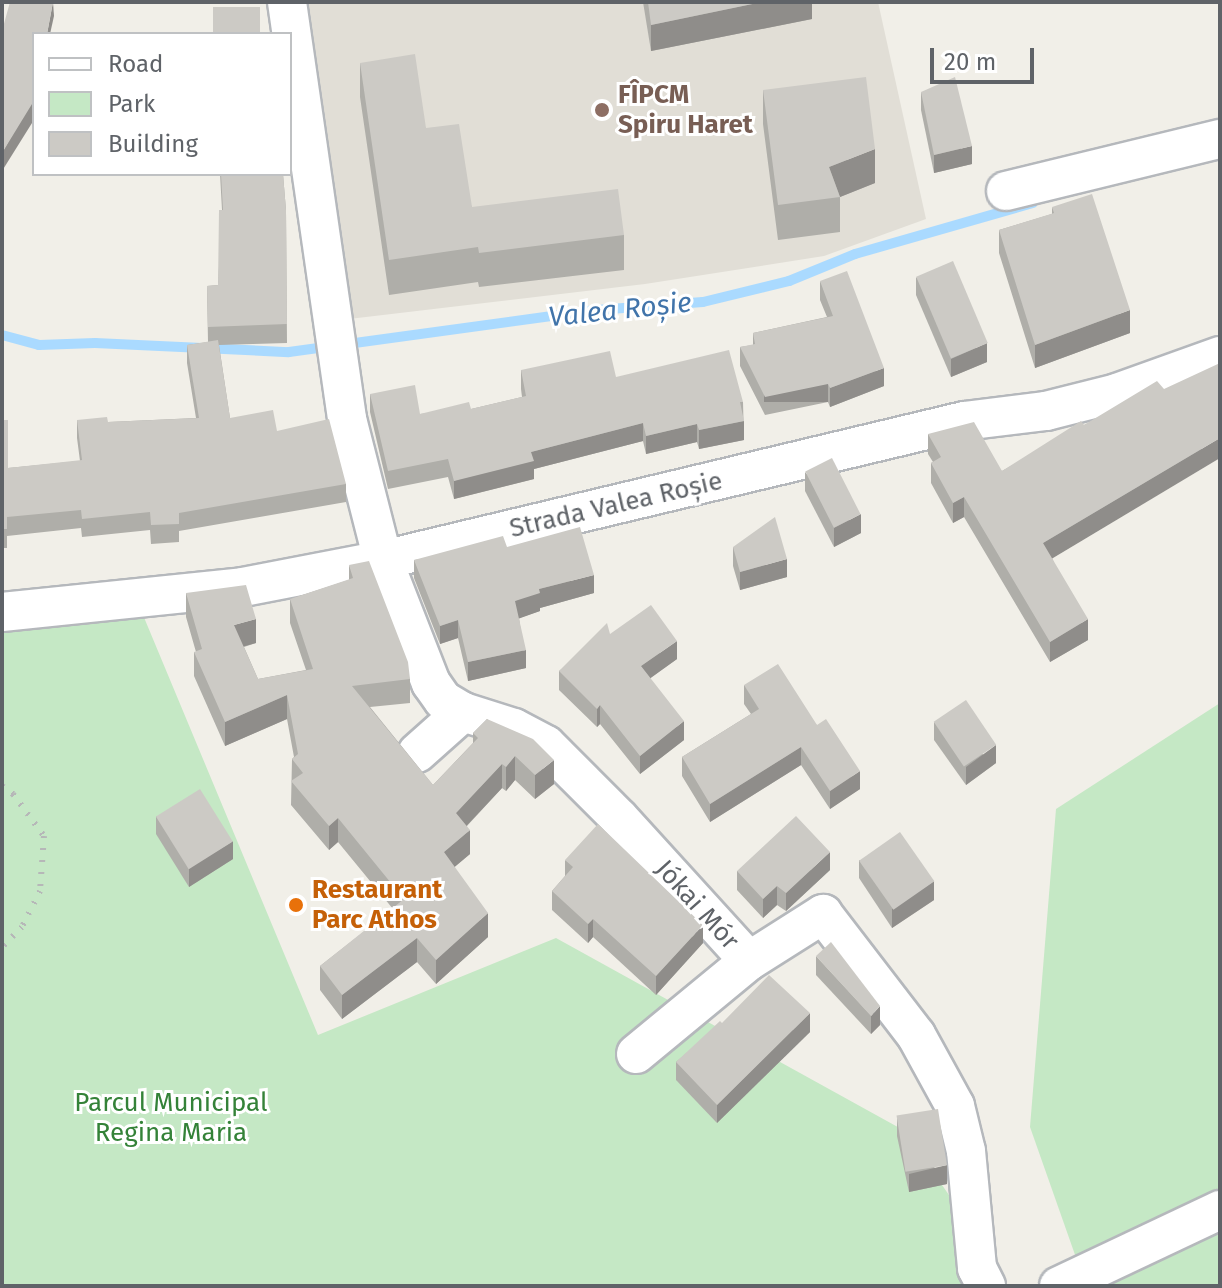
<!DOCTYPE html>
<html>
<head>
<meta charset="utf-8">
<style>
  body { margin:0 }
  #map { position:relative; width:1222px; height:1288px; overflow:hidden; background:#f1efe8; font-family:"Fira Sans",sans-serif }
  div>[style] { position:absolute }
  .education>* { inset:0; background:#e1ded6 }
  .green>* { inset:0; background:#c5e8c5 }
  .stream>* { height:10px; margin:-5px; padding:0 5px; transform-origin:5px; border-radius:5px; background:#aadaff }
  .roads { filter:drop-shadow(2px 0 #b5b8bc) drop-shadow(-2px 0 #b5b8bc) drop-shadow(0 2px #b5b8bc) drop-shadow(0 -2px #b5b8bc) }
  .minor>* { height:38px; margin:-19px; padding:0 19px; transform-origin:19px; border-radius:19px; background:#fff }
  .rail>* { height:6px; margin-top:-3px; transform-origin:0; background:repeating-linear-gradient(90deg,#b6b7b8 0 2px,transparent 0 12px) }
  .wall>* { inset:0; background:#afaea9 }
  .shaded-wall>* { inset:0; background:#8f8d8a; transform-origin:0 0 }
  .building>* { inset:0; background:#cccac5; transform-origin:0 0 }
  .dots>* { width:22px; height:22px; translate:-50% -50%; box-sizing:border-box; border:4px solid #fff; border-radius:50% }
  span { translate:-50% -50%; white-space:nowrap; text-align:center; line-height:1.15; -webkit-text-stroke:6px #fff; paint-order:stroke }
  .education-label { font-size:26px; color:#785e54; font-weight:700 }
  .left { translate:0 -50%; text-align:left }
  .street-label { font-size:26px; color:#5f6368 }
  .food-label { font-size:26px; color:#c56008; font-weight:700 }
  .park-label { font-size:26px; color:#348238 }
  .water-label { font-size:28px; color:#4174aa; font-style:italic }
  .frame { position:absolute; inset:0; border:4px solid #5f6368; pointer-events:none }
  .legend { position:absolute; left:32px; top:32px; width:260px; height:144px; box-sizing:border-box; background:#fff; border:2px solid #bfc1c3; margin:0; padding:10px 14px; list-style:none; font-size:24px; color:#5f6368 }
  .legend li { display:flex; align-items:center; gap:16px; height:40px }
  .legend b { width:40px; border:2px solid #bfc1c3 }
  .scale { position:absolute; left:930px; top:48px; width:104px; height:36px; box-sizing:border-box; border:4px solid #5f6368; border-top:0; padding-left:10px; font-size:24px; line-height:28px; white-space:nowrap; color:#5f6368; -webkit-text-stroke:6px #fff; paint-order:stroke }
</style>
</head>
<body>
<div id="map">
  <div class="education">
    <div style="clip-path:polygon(287px 2px,878px 2px,926px 219px,824px 256px,645px 284px,332px 321px)"></div>
  </div>
  <div class="green">
    <div style="clip-path:polygon(143px 615px,318px 1035px,556px 938px,905px 1131px,999px 1268px,1005px 1286px,2px 1286px,2px 632px)"></div>
    <div style="clip-path:polygon(1220px 703px,1220px 1286px,1086px 1286px,1030px 1127px,1056px 809px)"></div>
  </div>
  <div class="stream">
    <div style="left:2px;top:335px;width:38px;rotate:15deg"></div>
    <div style="left:39px;top:345px;width:56px;rotate:-2deg"></div>
    <div style="left:95px;top:343px;width:194px;rotate:2.7deg"></div>
    <div style="left:289px;top:352px;width:311px;rotate:-7.8deg"></div>
    <div style="left:597px;top:310px;width:106px;rotate:-4.3deg"></div>
    <div style="left:703px;top:302px;width:89px;rotate:-13.7deg"></div>
    <div style="left:789px;top:281px;width:71px;rotate:-22.2deg"></div>
    <div style="left:855px;top:254px;width:185px;rotate:-16deg"></div>
  </div>
  <div class="roads">
    <div class="minor">
      <div style="left:287px;top:2px;width:421px;rotate:81.8deg"></div>
      <div style="left:347px;top:419px;width:146px;rotate:75.7deg"></div>
      <div style="left:383px;top:560px;width:132px;rotate:68.7deg"></div>
      <div style="left:431px;top:683px;width:21px;rotate:55deg"></div>
      <div style="left:443px;top:700px;width:23px;rotate:31deg"></div>
      <div style="left:463px;top:712px;width:53px;rotate:17.4deg"></div>
      <div style="left:514px;top:728px;width:36px;rotate:28deg"></div>
      <div style="left:546px;top:745px;width:103px;rotate:45deg"></div>
      <div style="left:619px;top:818px;width:193px;rotate:47.7deg"></div>
      <div style="left:749px;top:961px;width:88px;rotate:-32.4deg"></div>
      <div style="left:823px;top:914px;width:153px;rotate:52.5deg"></div>
      <div style="left:916px;top:1035px;width:81px;rotate:61.2deg"></div>
      <div style="left:955px;top:1106px;width:46px;rotate:76.3deg"></div>
      <div style="left:966px;top:1151px;width:118px;rotate:84.6deg"></div>
      <div style="left:977px;top:1268px;width:20px;rotate:63deg"></div>
      <div style="left:1006px;top:191px;width:220px;rotate:-13.7deg"></div>
      <div style="left:2px;top:612px;width:242px;rotate:-5.9deg"></div>
      <div style="left:243px;top:587px;width:143px;rotate:-10.9deg"></div>
      <div style="left:383px;top:560px;width:597px;rotate:-13.45deg"></div>
      <div style="left:964px;top:421px;width:83px;rotate:-7deg"></div>
      <div style="left:1046px;top:411px;width:73px;rotate:-14.2deg"></div>
      <div style="left:1117px;top:393px;width:109px;rotate:-19.8deg"></div>
      <div style="left:417px;top:753px;width:62px;rotate:-41.7deg"></div>
      <div style="left:636px;top:1054px;width:146px;rotate:-39.5deg"></div>
      <div style="left:1059px;top:1286px;width:178px;rotate:-25.3deg"></div>
    </div>
  </div>
  <div class="rail">
    <div style="left:2px;top:786px;width:14px;rotate:36deg"></div>
    <div style="left:13px;top:794px;width:52px;rotate:53.6deg"></div>
    <div style="left:44px;top:836px;width:55px;rotate:94.2deg"></div>
    <div style="left:40px;top:891px;width:40px;rotate:116.6deg"></div>
    <div style="left:22px;top:927px;width:28px;rotate:135deg"></div>
  </div>
  <div class="wall">
    <div style="clip-path:polygon(643px 2px,812px 2px,812px 19px,651px 51px)"></div>
    <div style="clip-path:polygon(360px 63px,426px 128px,472px 207px,624px 235px,624px 270px,479px 287px,478px 282px,389px 295px,360px 97px)"></div>
    <div style="clip-path:polygon(763px 90px,875px 183px,840px 197px,840px 232px,778px 240px,763px 124px)"></div>
    <div style="clip-path:polygon(921px 92px,972px 164px,934px 173px,921px 110px)"></div>
    <div style="clip-path:polygon(220px 174px,283px 174px,286px 210px,287px 343px,219px 345px,230px 418px,346px 484px,346px 502px,179px 531px,179px 542px,151px 544px,150px 530px,82px 537px,81px 528px,7px 536px,7px 548px,2px 548px,2px 420px,8px 468px,80px 461px,77px 438px,77px 420px,108px 422px,196px 418px,187px 363px,187px 345px,208px 342px,207px 286px,218px 285px,222px 210px)"></div>
    <div style="clip-path:polygon(1052px 207px,1130px 333px,1035px 368px,999px 253px,999px 230px,1052px 214px)"></div>
    <div style="clip-path:polygon(916px 277px,987px 362px,951px 377px,916px 295px)"></div>
    <div style="clip-path:polygon(820px 281px,884px 386px,830px 407px,828px 402px,765px 415px,740px 366px,740px 347px,753px 345px,753px 333px,827px 317px,820px 300px)"></div>
    <div style="clip-path:polygon(521px 370px,616px 377px,743px 402px,744px 440px,699px 449px,697px 442px,646px 454px,643px 441px,534px 469px,534px 479px,454px 499px,448px 477px,388px 489px,370px 412px,370px 394px,420px 414px,471px 409px,522px 397px,521px 389px)"></div>
    <div style="clip-path:polygon(1164px 389px,1210px 463px,1052px 558px,1088px 640px,1050px 662px,964px 517px,953px 523px,931px 483px,931px 463px,933px 462px,928px 454px,928px 434px,1002px 471px,1084px 425px)"></div>
    <div style="clip-path:polygon(805px 472px,861px 533px,834px 547px,805px 491px)"></div>
    <div style="clip-path:polygon(507px 547px,594px 593px,540px 608px,540px 611px,519px 618px,526px 668px,468px 681px,458px 638px,440px 644px,414px 578px,414px 560px)"></div>
    <div style="clip-path:polygon(733px 547px,787px 577px,740px 590px,733px 566px)"></div>
    <div style="clip-path:polygon(349px 565px,410px 679px,410px 703px,370px 707px,433px 785px,473px 743px,473px 733px,487px 719px,554px 784px,535px 799px,515px 780px,506px 791px,502px 788px,467px 826px,470px 854px,454px 867px,488px 937px,436px 984px,417px 962px,342px 1019px,320px 990px,320px 966px,393px 909px,338px 842px,329px 850px,291px 805px,292px 759px,294px 757px,287px 719px,225px 746px,194px 676px,194px 652px,196px 652px,186px 617px,186px 593px,256px 643px,244px 647px,258px 679px,306px 670px,290px 623px,290px 599px,349px 580px)"></div>
    <div style="clip-path:polygon(610px 634px,677px 659px,650px 678px,684px 740px,640px 774px,600px 724px,597px 727px,559px 690px,559px 671px)"></div>
    <div style="clip-path:polygon(744px 685px,817px 725px,860px 789px,830px 809px,801px 765px,710px 822px,682px 776px,682px 757px,751px 714px,744px 704px)"></div>
    <div style="clip-path:polygon(934px 722px,996px 763px,966px 785px,934px 740px)"></div>
    <div style="clip-path:polygon(156px 816px,233px 859px,189px 887px,156px 834px)"></div>
    <div style="clip-path:polygon(565px 860px,703px 943px,656px 995px,593px 937px,588px 943px,552px 910px,552px 891px,565px 876px)"></div>
    <div style="clip-path:polygon(859px 860px,934px 900px,892px 928px,859px 878px)"></div>
    <div style="clip-path:polygon(830px 870px,786px 911px,777px 905px,763px 918px,737px 890px,737px 871px)"></div>
    <div style="clip-path:polygon(816px 956px,880px 1025px,871px 1034px,816px 975px)"></div>
    <div style="clip-path:polygon(722px 1023px,810px 1032px,717px 1123px,676px 1080px,676px 1062px)"></div>
    <div style="clip-path:polygon(897px 1118px,947px 1184px,909px 1192px,897px 1136px)"></div>
  </div>
  <div class="shaded-wall">
    <div style="clip-path:polygon(53px 2px,54px 16px,50px 34px,47px 34px)"></div>
    <div style="clip-path:polygon(762px 2px,812px 2px,812px 19px,651px 51px,651px 25px)"></div>
    <div style="clip-path:polygon(34px 95px,34px 113px,32px 123px,2px 171px,2px 153px)"></div>
    <div style="clip-path:polygon(972px 146px,972px 164px,934px 173px,934px 155px)"></div>
    <div style="clip-path:polygon(875px 149px,875px 183px,840px 197px,829px 167px)"></div>
    <div style="clip-path:polygon(1130px 310px,1130px 333px,1035px 368px,1035px 345px)"></div>
    <div style="clip-path:polygon(987px 343px,987px 362px,951px 377px,951px 359px)"></div>
    <div style="clip-path:polygon(884px 368px,884px 386px,830px 407px,830px 388px)"></div>
    <div style="left:828px;top:384px;width:18px;height:64px;rotate:90deg"></div>
    <div style="clip-path:polygon(744px 421px,744px 440px,699px 449px,699px 430px)"></div>
    <div style="clip-path:polygon(643px 423px,643px 441px,534px 469px,534px 479px,454px 499px,454px 481px,531px 452px)"></div>
    <div style="clip-path:polygon(697px 424px,697px 442px,646px 454px,646px 436px)"></div>
    <div style="clip-path:polygon(1220px 438px,1220px 458px,1043px 564px,1043px 543px)"></div>
    <div style="clip-path:polygon(964px 497px,964px 517px,953px 523px,953px 503px)"></div>
    <div style="clip-path:polygon(861px 514px,861px 533px,834px 547px,834px 528px)"></div>
    <div style="clip-path:polygon(787px 559px,787px 577px,740px 590px,740px 572px)"></div>
    <div style="clip-path:polygon(594px 575px,594px 593px,540px 608px,540px 611px,515px 620px,515px 601px,539px 589px)"></div>
    <div style="clip-path:polygon(256px 619px,256px 643px,234px 649px,234px 625px)"></div>
    <div style="clip-path:polygon(1088px 619px,1088px 640px,1050px 662px,1050px 642px)"></div>
    <div style="clip-path:polygon(458px 620px,458px 638px,440px 644px,440px 626px)"></div>
    <div style="clip-path:polygon(677px 641px,677px 659px,641px 685px,641px 666px)"></div>
    <div style="clip-path:polygon(526px 650px,526px 668px,468px 681px,468px 662px)"></div>
    <div style="clip-path:polygon(287px 695px,287px 719px,225px 746px,225px 722px)"></div>
    <div style="clip-path:polygon(600px 705px,600px 724px,597px 727px,597px 709px)"></div>
    <div style="clip-path:polygon(684px 721px,684px 740px,640px 774px,640px 756px)"></div>
    <div style="clip-path:polygon(996px 745px,996px 763px,966px 785px,966px 767px)"></div>
    <div style="clip-path:polygon(801px 747px,801px 765px,710px 822px,710px 804px)"></div>
    <div style="clip-path:polygon(515px 756px,515px 780px,506px 791px,506px 767px)"></div>
    <div style="clip-path:polygon(554px 760px,554px 784px,535px 799px,535px 775px)"></div>
    <div style="clip-path:polygon(502px 764px,502px 788px,456px 837px,456px 813px)"></div>
    <div style="clip-path:polygon(860px 771px,860px 789px,830px 809px,830px 791px)"></div>
    <div style="clip-path:polygon(338px 818px,338px 842px,329px 850px,329px 826px)"></div>
    <div style="clip-path:polygon(470px 830px,470px 854px,444px 876px,444px 852px)"></div>
    <div style="clip-path:polygon(233px 841px,233px 859px,189px 887px,189px 868px)"></div>
    <div style="clip-path:polygon(830px 852px,830px 870px,786px 911px,786px 893px)"></div>
    <div style="clip-path:polygon(934px 881px,934px 900px,892px 928px,892px 909px)"></div>
    <div style="clip-path:polygon(777px 886px,777px 905px,763px 918px,763px 899px)"></div>
    <div style="clip-path:polygon(488px 913px,488px 937px,436px 984px,436px 960px)"></div>
    <div style="clip-path:polygon(593px 919px,593px 937px,588px 943px,588px 924px)"></div>
    <div style="clip-path:polygon(703px 925px,703px 943px,656px 995px,656px 976px)"></div>
    <div style="clip-path:polygon(417px 938px,417px 962px,342px 1019px,342px 995px)"></div>
    <div style="clip-path:polygon(880px 1006px,880px 1025px,871px 1034px,871px 1016px)"></div>
    <div style="clip-path:polygon(810px 1013px,810px 1032px,717px 1123px,717px 1105px)"></div>
    <div style="clip-path:polygon(947px 1165px,947px 1184px,909px 1192px,909px 1174px)"></div>
  </div>
  <div class="building">
    <div style="clip-path:polygon(10px 2px,53px 2px,47px 34px,34px 34px,34px 95px,32px 104px,2px 153px,2px 31px)"></div>
    <div style="clip-path:polygon(648px 2px,762px 2px,651px 25px)"></div>
    <div style="left:213px;top:7px;width:47px;height:27px"></div>
    <div style="clip-path:polygon(415px 54px,426px 128px,459px 124px,472px 207px,618px 189px,624px 235px,479px 253px,478px 247px,389px 260px,360px 63px)"></div>
    <div style="clip-path:polygon(866px 77px,875px 149px,829px 167px,840px 197px,778px 205px,763px 90px)"></div>
    <div style="clip-path:polygon(955px 77px,972px 146px,934px 155px,921px 92px)"></div>
    <div style="clip-path:polygon(221px 174px,283px 174px,286px 210px,287px 324px,208px 327px,207px 286px,218px 285px,219px 210px,223px 210px)"></div>
    <div style="clip-path:polygon(1092px 194px,1130px 310px,1035px 345px,999px 230px,1054px 213px,1052px 207px)"></div>
    <div style="left:953px;top:261px;width:89px;height:40px;rotate:67deg"></div>
    <div style="clip-path:polygon(847px 271px,884px 368px,830px 388px,828px 384px,765px 397px,740px 347px,755px 344px,753px 333px,833px 316px,820px 281px)"></div>
    <div style="clip-path:polygon(218px 340px,230px 418px,273px 410px,277px 431px,329px 419px,346px 484px,179px 513px,179px 524px,151px 525px,150px 512px,82px 519px,81px 510px,7px 517px,7px 529px,2px 529px,2px 420px,8px 420px,8px 468px,82px 460px,77px 420px,107px 417px,108px 422px,199px 418px,187px 345px)"></div>
    <div style="clip-path:polygon(729px 350px,743px 402px,740px 402px,744px 421px,699px 430px,697px 424px,646px 436px,643px 423px,531px 452px,534px 461px,454px 481px,448px 459px,388px 471px,370px 394px,415px 385px,420px 414px,469px 402px,471px 409px,526px 396px,521px 370px,610px 351px,616px 377px)"></div>
    <div style="clip-path:polygon(1220px 363px,1220px 438px,1043px 543px,1088px 619px,1050px 642px,964px 497px,953px 503px,931px 463px,941px 457px,928px 434px,974px 422px,1002px 471px,1081px 421px,1084px 425px,1157px 381px,1164px 389px)"></div>
    <div style="left:832px;top:458px;width:63px;height:30px;rotate:63deg"></div>
    <div style="clip-path:polygon(775px 517px,787px 559px,740px 572px,733px 547px)"></div>
    <div style="clip-path:polygon(580px 527px,594px 575px,539px 589px,540px 593px,515px 601px,526px 650px,468px 662px,458px 620px,440px 626px,414px 560px,503px 536px,507px 547px)"></div>
    <div style="clip-path:polygon(369px 561px,408px 662px,410px 679px,352px 686px,433px 785px,478px 738px,473px 733px,487px 719px,533px 739px,554px 760px,535px 775px,515px 756px,506px 767px,502px 764px,456px 813px,470px 830px,444px 852px,488px 913px,436px 960px,417px 938px,342px 995px,320px 966px,404px 899px,338px 818px,329px 826px,291px 781px,303px 773px,292px 759px,298px 754px,287px 695px,225px 722px,194px 652px,202px 649px,186px 593px,246px 585px,256px 619px,234px 625px,258px 679px,313px 669px,290px 599px,353px 578px,349px 565px)"></div>
    <div style="clip-path:polygon(651px 605px,677px 641px,641px 666px,684px 721px,640px 756px,600px 705px,597px 709px,559px 671px,607px 623px,610px 634px)"></div>
    <div style="clip-path:polygon(778px 664px,817px 725px,826px 719px,860px 771px,830px 791px,801px 747px,710px 804px,682px 757px,759px 709px,744px 685px)"></div>
    <div style="left:966px;top:700px;width:54px;height:39px;rotate:56deg"></div>
    <div style="left:200px;top:789px;width:62px;height:52px;rotate:58deg"></div>
    <div style="clip-path:polygon(796px 816px,830px 852px,786px 893px,777px 886px,763px 899px,737px 871px)"></div>
    <div style="clip-path:polygon(598px 824px,703px 925px,656px 976px,593px 919px,588px 924px,552px 891px,573px 867px,565px 860px)"></div>
    <div style="left:900px;top:832px;width:60px;height:50px;rotate:55deg"></div>
    <div style="clip-path:polygon(831px 942px,880px 1006px,871px 1016px,816px 956px)"></div>
    <div style="clip-path:polygon(769px 975px,810px 1013px,717px 1105px,676px 1062px,720px 1021px,722px 1023px)"></div>
    <div style="left:938px;top:1109px;width:57px;height:42px;rotate:81deg"></div>
  </div>
  <div class="dots">
    <div style="left:602px;top:110px;background:#8d6e63"></div>
    <div style="left:296px;top:905px;background:#e8710a"></div>
  </div>
  <div class="education-label">
    <span class="left" style="left:618px;top:110px">FÎPCM<br>Spiru Haret</span>
  </div>
  <div class="street-label">
    <span style="left:616px;top:505px;rotate:-13deg">Strada Valea Roșie</span>
    <span style="left:697px;top:905px;rotate:48deg">Jókai Mór</span>
  </div>
  <div class="food-label">
    <span class="left" style="left:312px;top:905px">Restaurant<br>Parc Athos</span>
  </div>
  <div class="park-label">
    <span style="left:171px;top:1118px">Parcul Municipal<br>Regina Maria</span>
  </div>
  <div class="water-label">
    <span style="left:620px;top:310px;rotate:-6deg">Valea Roșie</span>
  </div>
  <div class="frame"></div>
  <ul class="legend">
  <li><b style="height:10px;background:#fff"></b>Road</li>
  <li><b style="height:22px;background:#c5e8c5"></b>Park</li>
  <li><b style="height:22px;background:#cccac5"></b>Building</li>
  </ul>
  <div class="scale">20 m</div>
</div>
</body>
</html>
